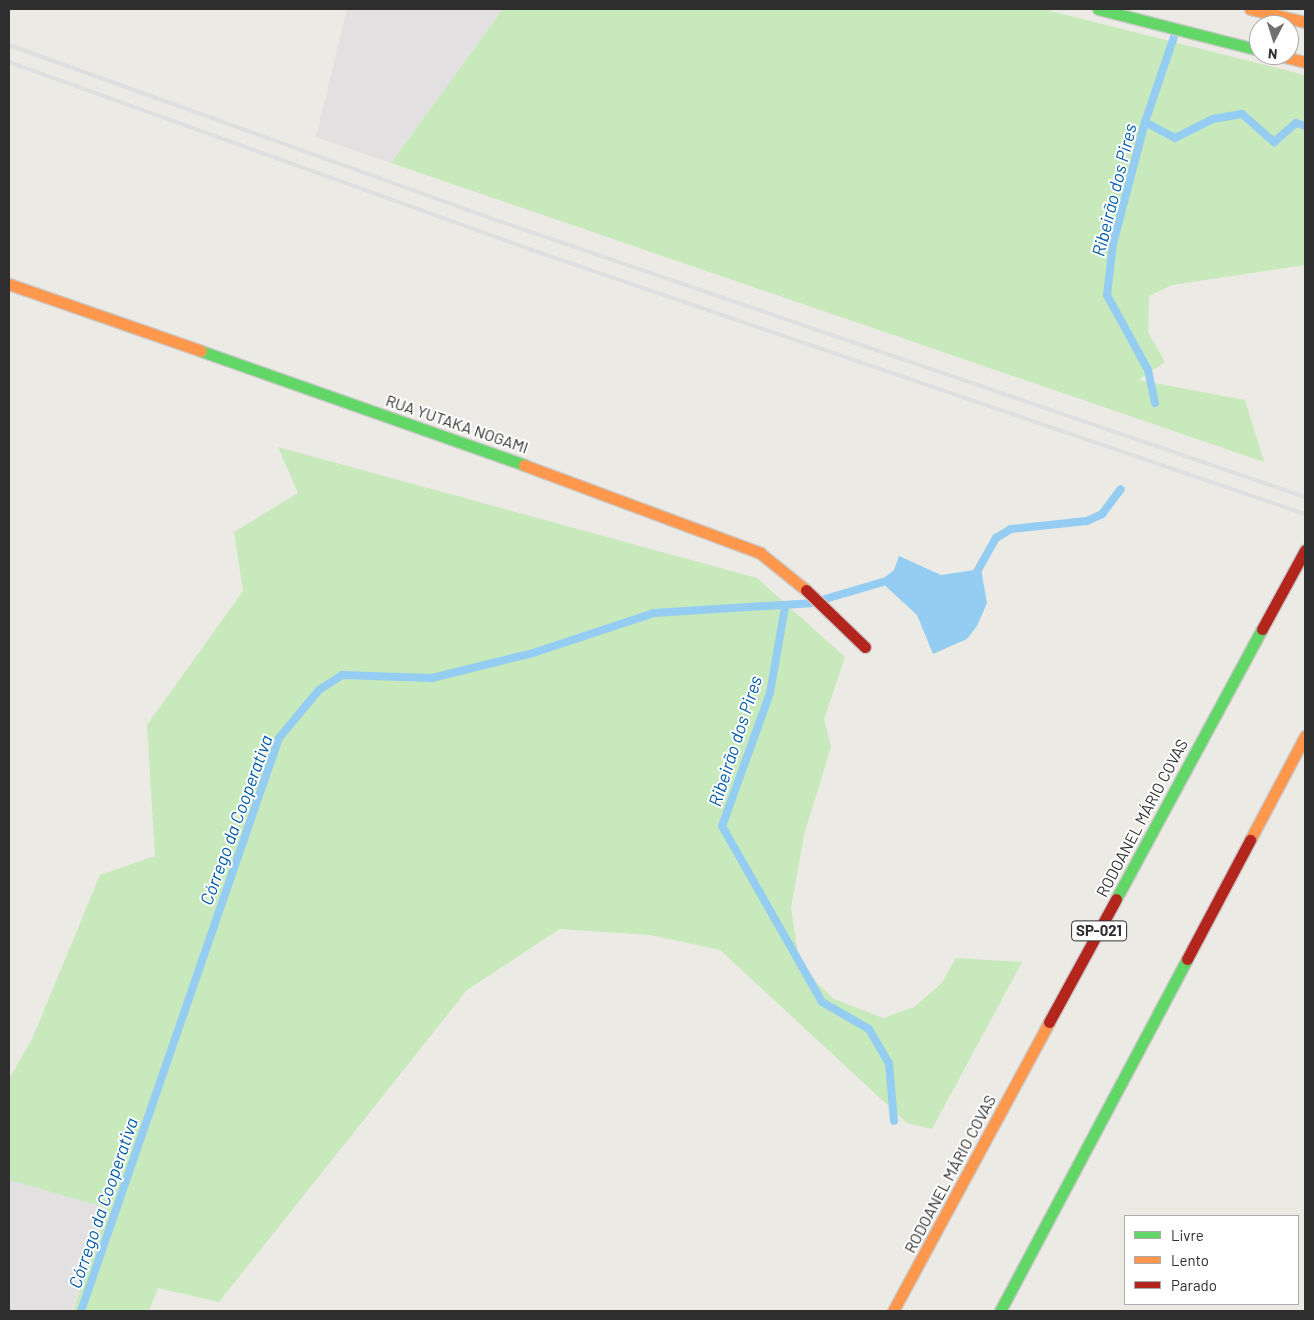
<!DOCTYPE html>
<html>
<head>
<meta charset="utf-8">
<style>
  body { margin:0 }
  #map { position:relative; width:1314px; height:1320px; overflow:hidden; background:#eceae4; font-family:Barlow,sans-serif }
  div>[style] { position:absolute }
  .industrial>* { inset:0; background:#e3e0e2 }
  .green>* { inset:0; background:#c8e9bb }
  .water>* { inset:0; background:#94cdf1 }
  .stream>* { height:8px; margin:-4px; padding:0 4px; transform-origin:4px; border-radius:4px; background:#94cdf1 }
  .roads { filter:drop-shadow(1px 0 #cac9c9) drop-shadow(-1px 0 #cac9c9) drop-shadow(0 1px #cac9c9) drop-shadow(0 -1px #cac9c9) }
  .fast>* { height:11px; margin:-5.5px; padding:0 5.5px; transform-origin:5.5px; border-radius:5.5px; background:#63d668 }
  .slow>* { height:11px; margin:-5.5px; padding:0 5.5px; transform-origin:5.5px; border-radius:5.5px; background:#ff974d }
  .jam>* { height:11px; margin:-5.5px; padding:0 5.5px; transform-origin:5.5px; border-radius:5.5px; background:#b3261e }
  .rail>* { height:4px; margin:-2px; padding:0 2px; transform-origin:2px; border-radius:2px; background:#dedfe1 }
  span { translate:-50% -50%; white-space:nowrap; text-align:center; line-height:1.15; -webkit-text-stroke:4px #fff; paint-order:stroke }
  .shield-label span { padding:1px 4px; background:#fff; border:1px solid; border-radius:4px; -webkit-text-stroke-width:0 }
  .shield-label { font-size:15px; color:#2e2e2e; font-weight:700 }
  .street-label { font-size:16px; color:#2e2e2e }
  .water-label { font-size:18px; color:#055dab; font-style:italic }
  .frame { position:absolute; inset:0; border:10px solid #2e2e2e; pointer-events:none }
  .legend { position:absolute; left:1124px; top:1215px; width:175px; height:90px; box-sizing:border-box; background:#fff; border:1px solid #ababab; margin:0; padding:6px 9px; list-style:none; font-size:15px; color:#2e2e2e }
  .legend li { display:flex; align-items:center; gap:10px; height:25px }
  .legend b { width:25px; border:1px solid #ababab }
  .north { position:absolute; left:1249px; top:15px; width:50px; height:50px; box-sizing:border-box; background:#fff; border:1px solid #ababab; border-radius:50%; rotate:185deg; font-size:14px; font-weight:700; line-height:20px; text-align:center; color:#2e2e2e }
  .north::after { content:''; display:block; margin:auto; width:18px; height:22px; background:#70706e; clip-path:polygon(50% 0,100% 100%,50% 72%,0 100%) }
</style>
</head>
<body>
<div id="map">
  <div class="industrial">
    <div style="clip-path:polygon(347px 9px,503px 9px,391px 163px,316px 137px)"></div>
    <div style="clip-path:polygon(9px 1180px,107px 1208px,72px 1311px,9px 1311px)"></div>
  </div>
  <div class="green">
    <div style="clip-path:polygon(503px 9px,1043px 9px,1305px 75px,1305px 265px,1172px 285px,1149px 296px,1148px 332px,1165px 362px,1138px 380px,1245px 400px,1264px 462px,391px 163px)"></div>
    <div style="clip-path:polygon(278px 447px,757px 578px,845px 657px,824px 719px,831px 747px,804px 835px,791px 908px,798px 954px,816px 982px,834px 999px,883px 1018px,914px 1007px,942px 983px,956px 958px,1022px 962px,932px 1129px,907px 1123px,720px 950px,650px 935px,560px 929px,467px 990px,219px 1302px,158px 1288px,149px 1311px,73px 1311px,107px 1208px,9px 1180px,9px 1079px,32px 1039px,100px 875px,155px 856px,147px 725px,243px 591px,234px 532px,298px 493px)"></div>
  </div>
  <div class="water">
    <div style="clip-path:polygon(899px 556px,941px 575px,981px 569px,987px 603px,977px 626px,967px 639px,933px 654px,917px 615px,880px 581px,894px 570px)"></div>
  </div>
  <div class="stream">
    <div style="left:1145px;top:122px;width:34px;rotate:28deg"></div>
    <div style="left:1175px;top:138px;width:42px;rotate:-26.6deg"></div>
    <div style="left:1213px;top:119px;width:29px;rotate:-10deg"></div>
    <div style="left:1242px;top:114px;width:43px;rotate:41.2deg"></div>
    <div style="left:1274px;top:142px;width:29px;rotate:-41deg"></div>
    <div style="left:1296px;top:123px;width:9px;rotate:18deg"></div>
    <div style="left:1155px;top:403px;width:34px;rotate:-102deg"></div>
    <div style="left:1148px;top:370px;width:85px;rotate:-118.7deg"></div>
    <div style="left:1107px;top:295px;width:51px;rotate:-83.3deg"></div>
    <div style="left:1113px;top:244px;width:126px;rotate:-75.3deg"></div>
    <div style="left:1145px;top:122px;width:90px;rotate:-71.2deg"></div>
    <div style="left:974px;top:577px;width:45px;rotate:-60.6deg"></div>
    <div style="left:996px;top:538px;width:17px;rotate:-31deg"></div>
    <div style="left:1011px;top:529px;width:76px;rotate:-6deg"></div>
    <div style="left:1087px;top:521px;width:17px;rotate:-25deg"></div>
    <div style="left:1102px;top:514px;width:31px;rotate:-53deg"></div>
    <div style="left:825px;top:599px;width:68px;rotate:-16.3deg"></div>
    <div style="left:785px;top:607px;width:87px;rotate:99.9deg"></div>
    <div style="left:770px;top:693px;width:141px;rotate:109.8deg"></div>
    <div style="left:722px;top:826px;width:202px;rotate:60.4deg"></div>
    <div style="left:822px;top:1002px;width:54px;rotate:29.9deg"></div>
    <div style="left:869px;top:1029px;width:39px;rotate:60deg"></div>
    <div style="left:889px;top:1063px;width:58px;rotate:85.1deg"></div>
    <div style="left:81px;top:1311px;width:606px;rotate:-70.94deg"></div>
    <div style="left:279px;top:738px;width:62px;rotate:-50.2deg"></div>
    <div style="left:319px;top:690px;width:27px;rotate:-33deg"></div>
    <div style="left:342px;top:675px;width:90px;rotate:1.9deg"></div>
    <div style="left:432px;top:678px;width:104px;rotate:-13.9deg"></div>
    <div style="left:533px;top:653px;width:127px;rotate:-18.3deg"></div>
    <div style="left:654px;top:613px;width:157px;rotate:-3.6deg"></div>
  </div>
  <div class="roads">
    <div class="fast">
      <div style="left:1098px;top:9px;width:166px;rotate:14.3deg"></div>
      <div style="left:201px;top:351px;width:343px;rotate:19.4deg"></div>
      <div style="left:1116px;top:899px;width:307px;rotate:-61.6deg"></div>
      <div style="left:1000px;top:1311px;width:399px;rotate:-62deg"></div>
    </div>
    <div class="slow">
      <div style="left:1250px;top:9px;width:57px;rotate:13.3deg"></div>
      <div style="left:1277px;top:55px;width:29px;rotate:14deg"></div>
      <div style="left:9px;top:284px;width:203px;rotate:19.2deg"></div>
      <div style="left:524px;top:465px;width:252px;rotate:20.4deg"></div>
      <div style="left:760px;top:553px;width:59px;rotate:38.8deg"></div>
      <div style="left:1250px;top:840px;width:118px;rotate:-62.1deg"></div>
      <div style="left:893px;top:1311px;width:328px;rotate:-61.6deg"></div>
    </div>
    <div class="jam">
      <div style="left:806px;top:590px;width:82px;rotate:44deg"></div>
      <div style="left:1262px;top:629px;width:90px;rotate:-61.4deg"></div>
      <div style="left:1187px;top:959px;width:135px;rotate:-62.1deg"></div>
      <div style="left:1049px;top:1022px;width:140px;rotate:-61.4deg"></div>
    </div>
  </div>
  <div class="rail">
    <div style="left:9px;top:45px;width:514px;rotate:19.77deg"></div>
    <div style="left:493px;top:219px;width:858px;rotate:18.9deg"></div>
    <div style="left:9px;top:62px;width:556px;rotate:19.77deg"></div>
    <div style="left:532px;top:250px;width:817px;rotate:18.86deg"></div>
  </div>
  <div class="shield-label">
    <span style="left:1099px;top:931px">SP-021</span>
  </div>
  <div class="street-label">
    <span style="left:457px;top:424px;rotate:19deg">RUA YUTAKA NOGAMI</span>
    <span style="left:1142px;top:818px;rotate:-62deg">RODOANEL MÁRIO COVAS</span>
    <span style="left:950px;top:1174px;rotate:-62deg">RODOANEL MÁRIO COVAS</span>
  </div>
  <div class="water-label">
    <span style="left:1114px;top:190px;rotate:-76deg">Ribeirão dos Pires</span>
    <span style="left:735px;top:741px;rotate:-72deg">Ribeirão dos Pires</span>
    <span style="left:236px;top:820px;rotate:-70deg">Córrego da Cooperativa</span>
    <span style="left:103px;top:1203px;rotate:-71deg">Córrego da Cooperativa</span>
  </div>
  <div class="frame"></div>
  <ul class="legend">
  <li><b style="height:6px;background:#63d668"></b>Livre</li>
  <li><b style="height:6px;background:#ff974d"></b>Lento</li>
  <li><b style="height:6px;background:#b3261e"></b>Parado</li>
  </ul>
  <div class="north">N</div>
</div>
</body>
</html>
